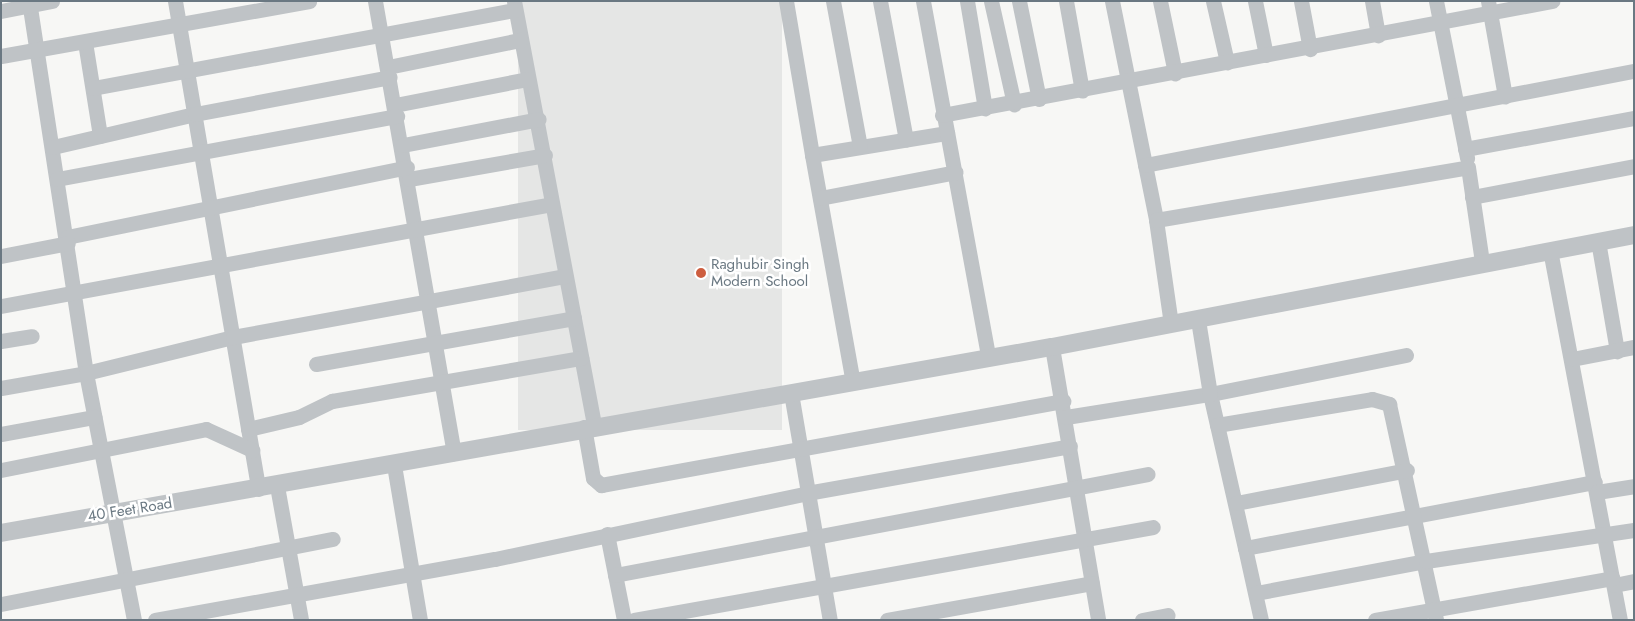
<!DOCTYPE html>
<html>
<head>
<meta charset="utf-8">
<style>
  body { margin:0 }
  #map { position:relative; width:1635px; height:621px; overflow:hidden; background:#f7f7f5; font-family:Jost,sans-serif }
  div>[style] { position:absolute }
  .built>* { inset:0; background:#e5e6e5; transform-origin:0 0 }
  .minor>* { height:15px; margin:-7.5px; padding:0 7.5px; transform-origin:7.5px; border-radius:7.5px; background:#bfc3c6 }
  .tertiary>* { height:18px; margin:-9px; padding:0 9px; transform-origin:9px; border-radius:9px; background:#bfc3c6 }
  .dots>* { width:14px; height:14px; translate:-50% -50%; box-sizing:border-box; border:2px solid #fff; border-radius:50% }
  span { translate:-50% -50%; white-space:nowrap; text-align:center; line-height:1.15; -webkit-text-stroke:5px #fff; paint-order:stroke }
  .poi-label { font-size:15px; color:#6a7882 }
  .left { translate:0 -50%; text-align:left }
  .street-label { font-size:15px; color:#6a7882 }
  .frame { position:absolute; inset:0; border:2px solid #6a7882; pointer-events:none }
</style>
</head>
<body>
<div id="map">
  <div class="built">
    <div style="left:518px;top:1px;width:264px;height:429px"></div>
  </div>
  <div class="minor">
    <div style="left:29px;top:1px;width:376px;rotate:81.3deg"></div>
    <div style="left:86px;top:373px;width:252px;rotate:79deg"></div>
    <div style="left:175px;top:1px;width:495px;rotate:80.3deg"></div>
    <div style="left:375px;top:1px;width:459px;rotate:80.1deg"></div>
    <div style="left:514px;top:1px;width:432px;rotate:79.3deg"></div>
    <div style="left:786px;top:1px;width:156px;rotate:80.4deg"></div>
    <div style="left:812px;top:155px;width:137px;rotate:-9.3deg"></div>
    <div style="left:833px;top:1px;width:148px;rotate:79.5deg"></div>
    <div style="left:880px;top:1px;width:141px;rotate:79.4deg"></div>
    <div style="left:923px;top:1px;width:361px;rotate:79.6deg"></div>
    <div style="left:967px;top:1px;width:109px;rotate:80.5deg"></div>
    <div style="left:991px;top:1px;width:106px;rotate:77.4deg"></div>
    <div style="left:1019px;top:1px;width:100px;rotate:78.5deg"></div>
    <div style="left:1066px;top:1px;width:91px;rotate:79.9deg"></div>
    <div style="left:1112px;top:1px;width:223px;rotate:78.6deg"></div>
    <div style="left:1156px;top:220px;width:105px;rotate:81.8deg"></div>
    <div style="left:1160px;top:1px;width:74px;rotate:78.2deg"></div>
    <div style="left:1213px;top:1px;width:63px;rotate:77.1deg"></div>
    <div style="left:1255px;top:1px;width:55px;rotate:78.5deg"></div>
    <div style="left:1301px;top:1px;width:49px;rotate:79.4deg"></div>
    <div style="left:1372px;top:1px;width:35px;rotate:80deg"></div>
    <div style="left:1436px;top:1px;width:160px;rotate:78.8deg"></div>
    <div style="left:1488px;top:1px;width:97px;rotate:79.9deg"></div>
    <div style="left:1px;top:11px;width:52px;rotate:-11.1deg"></div>
    <div style="left:85px;top:42px;width:95px;rotate:80.9deg"></div>
    <div style="left:1px;top:56px;width:313px;rotate:-10.1deg"></div>
    <div style="left:388px;top:67px;width:135px;rotate:-11.6deg"></div>
    <div style="left:93px;top:88px;width:429px;rotate:-10.5deg"></div>
    <div style="left:395px;top:105px;width:135px;rotate:-11.1deg"></div>
    <div style="left:942px;top:115px;width:621px;rotate:-10.59deg"></div>
    <div style="left:403px;top:145px;width:138px;rotate:-10.8deg"></div>
    <div style="left:53px;top:147px;width:146px;rotate:-13.1deg"></div>
    <div style="left:195px;top:114px;width:198px;rotate:-10.7deg"></div>
    <div style="left:1465px;top:149px;width:172px;rotate:-10.4deg"></div>
    <div style="left:812px;top:155px;width:231px;rotate:79.8deg"></div>
    <div style="left:1145px;top:165px;width:498px;rotate:-10.9deg"></div>
    <div style="left:57px;top:179px;width:346px;rotate:-10.5deg"></div>
    <div style="left:409px;top:179px;width:138px;rotate:-10deg"></div>
    <div style="left:1472px;top:197px;width:165px;rotate:-10.8deg"></div>
    <div style="left:820px;top:198px;width:138px;rotate:-10.8deg"></div>
    <div style="left:1156px;top:220px;width:316px;rotate:-9.6deg"></div>
    <div style="left:1468px;top:167px;width:96px;rotate:81.6deg"></div>
    <div style="left:67px;top:237px;width:347px;rotate:-11.6deg"></div>
    <div style="left:1598px;top:241px;width:112px;rotate:80.2deg"></div>
    <div style="left:1550px;top:250px;width:377px;rotate:79.3deg"></div>
    <div style="left:1px;top:256px;width:68px;rotate:-11deg"></div>
    <div style="left:1px;top:306px;width:560px;rotate:-10.49deg"></div>
    <div style="left:1px;top:341px;width:31px;rotate:-9deg"></div>
    <div style="left:1052px;top:347px;width:277px;rotate:80.4deg"></div>
    <div style="left:1406px;top:355px;width:200px;rotate:168.7deg"></div>
    <div style="left:1210px;top:394px;width:158px;rotate:77.2deg"></div>
    <div style="left:1245px;top:548px;width:356px;rotate:-10.7deg"></div>
    <div style="left:1572px;top:359px;width:63px;rotate:-11deg"></div>
    <div style="left:316px;top:364px;width:262px;rotate:-10.1deg"></div>
    <div style="left:1px;top:388px;width:86px;rotate:-10deg"></div>
    <div style="left:86px;top:373px;width:151px;rotate:-13.8deg"></div>
    <div style="left:233px;top:337px;width:338px;rotate:-10.4deg"></div>
    <div style="left:791px;top:393px;width:230px;rotate:80.3deg"></div>
    <div style="left:1066px;top:417px;width:146px;rotate:-9.1deg"></div>
    <div style="left:1210px;top:394px;width:75px;rotate:-99.2deg"></div>
    <div style="left:1217px;top:425px;width:157px;rotate:-9.5deg"></div>
    <div style="left:1372px;top:399px;width:18px;rotate:16deg"></div>
    <div style="left:1389px;top:404px;width:221px;rotate:77.7deg"></div>
    <div style="left:584px;top:427px;width:52px;rotate:80deg"></div>
    <div style="left:593px;top:478px;width:11px;rotate:41deg"></div>
    <div style="left:601px;top:485px;width:470px;rotate:-10.3deg"></div>
    <div style="left:248px;top:429px;width:52px;rotate:-13.2deg"></div>
    <div style="left:299px;top:417px;width:37px;rotate:-26deg"></div>
    <div style="left:332px;top:401px;width:253px;rotate:-9.8deg"></div>
    <div style="left:1px;top:434px;width:95px;rotate:-10.4deg"></div>
    <div style="left:394px;top:465px;width:157px;rotate:80.5deg"></div>
    <div style="left:1px;top:470px;width:209px;rotate:-11.3deg"></div>
    <div style="left:206px;top:429px;width:51px;rotate:24.5deg"></div>
    <div style="left:277px;top:486px;width:136px;rotate:79.8deg"></div>
    <div style="left:1597px;top:492px;width:37px;rotate:-9deg"></div>
    <div style="left:1236px;top:503px;width:174px;rotate:-10.9deg"></div>
    <div style="left:607px;top:534px;width:88px;rotate:78.8deg"></div>
    <div style="left:1245px;top:548px;width:74px;rotate:77.5deg"></div>
    <div style="left:615px;top:575px;width:542px;rotate:-10.73deg"></div>
    <div style="left:1614px;top:585px;width:20px;rotate:-11deg"></div>
    <div style="left:1256px;top:593px;width:173px;rotate:-10.7deg"></div>
    <div style="left:1426px;top:561px;width:210px;rotate:-8.5deg"></div>
    <div style="left:1px;top:604px;width:338px;rotate:-11.1deg"></div>
    <div style="left:155px;top:620px;width:345px;rotate:-10.2deg"></div>
    <div style="left:495px;top:559px;width:319px;rotate:-11.9deg"></div>
    <div style="left:807px;top:493px;width:267px;rotate:-10.1deg"></div>
    <div style="left:634px;top:620px;width:527px;rotate:-10.16deg"></div>
    <div style="left:887px;top:620px;width:208px;rotate:-10.2deg"></div>
    <div style="left:1142px;top:620px;width:26px;rotate:-11deg"></div>
    <div style="left:1375px;top:620px;width:241px;rotate:-10deg"></div>
  </div>
  <div class="tertiary">
    <div style="left:1px;top:533px;width:1067px;rotate:-10.04deg"></div>
    <div style="left:1052px;top:347px;width:593px;rotate:-10.89deg"></div>
  </div>
  <div class="dots">
    <div style="left:701px;top:273px;background:#cd5e3f"></div>
  </div>
  <div class="poi-label">
    <span class="left" style="left:711px;top:273px">Raghubir Singh<br>Modern School</span>
  </div>
  <div class="street-label">
    <span style="left:130px;top:510px;rotate:-9deg">40 Feet Road</span>
  </div>
  <div class="frame"></div>
</div>
</body>
</html>
